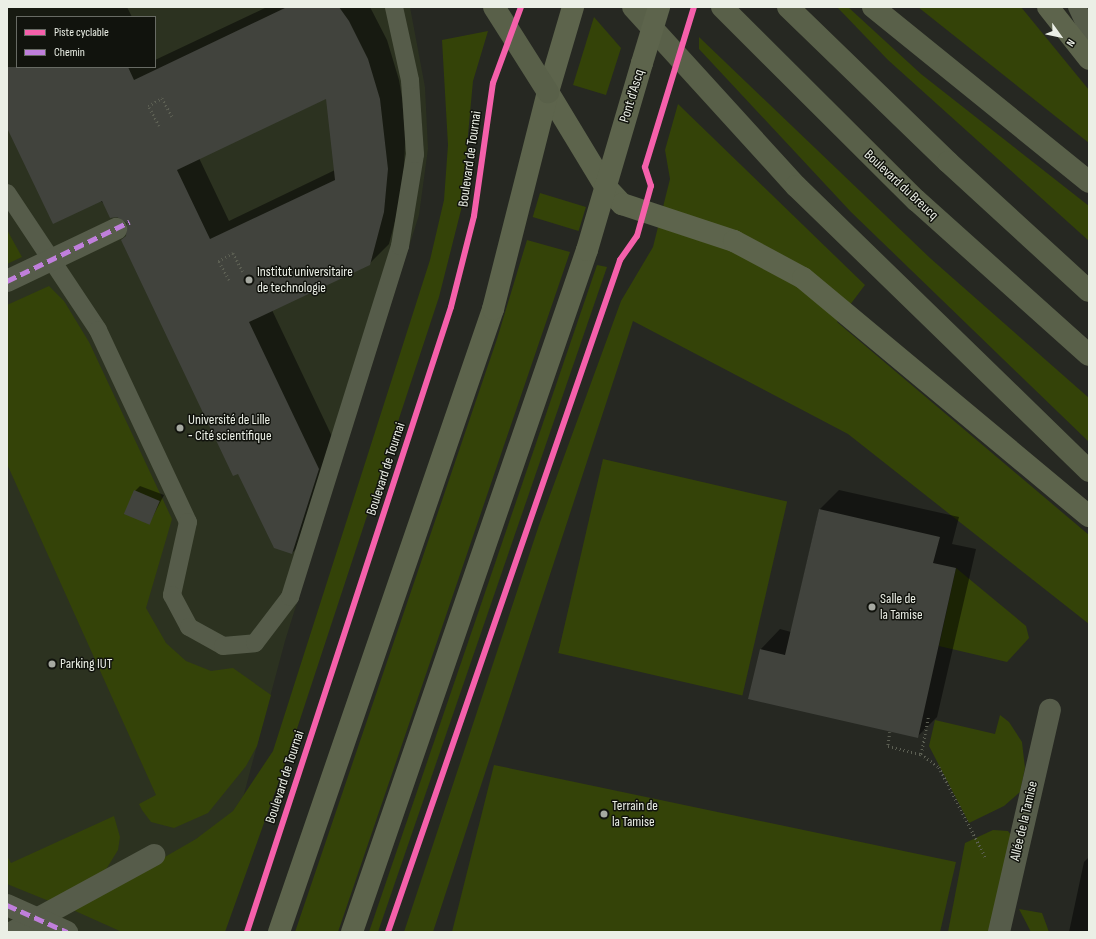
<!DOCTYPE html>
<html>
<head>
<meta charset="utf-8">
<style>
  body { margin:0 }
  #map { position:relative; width:1096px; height:939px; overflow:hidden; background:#262822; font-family:"Sofia Sans Condensed",sans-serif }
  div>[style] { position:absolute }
  .built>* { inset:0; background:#2c3220 }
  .green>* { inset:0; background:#344308; transform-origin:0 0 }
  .shadow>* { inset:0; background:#0007 }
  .building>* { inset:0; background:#41433d; transform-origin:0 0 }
  .path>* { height:2.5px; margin-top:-1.25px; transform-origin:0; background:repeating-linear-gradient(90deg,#5c5f53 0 1px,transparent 0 4px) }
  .lane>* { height:18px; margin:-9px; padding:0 9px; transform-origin:9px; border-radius:9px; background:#565c4a }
  .street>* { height:22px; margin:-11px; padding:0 11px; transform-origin:11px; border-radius:11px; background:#565c4a }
  .primary>* { height:22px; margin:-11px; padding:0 11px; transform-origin:11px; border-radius:11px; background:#5d644c }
  .highway>* { height:22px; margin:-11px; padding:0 11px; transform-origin:11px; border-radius:11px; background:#596049 }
  .street-bridge>* { height:22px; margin:-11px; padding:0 11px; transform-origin:11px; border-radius:11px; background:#565c4a }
  .primary-bridge>* { height:22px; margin:-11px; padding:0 11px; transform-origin:11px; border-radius:11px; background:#5d644c }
  .quiet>* { height:5px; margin-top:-2.5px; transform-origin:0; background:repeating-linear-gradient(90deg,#c07fdc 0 10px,transparent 0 15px) }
  .cycleway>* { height:6px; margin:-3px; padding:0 3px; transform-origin:3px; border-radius:3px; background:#f560ab }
  .dots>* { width:11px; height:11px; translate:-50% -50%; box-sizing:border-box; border:2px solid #11130d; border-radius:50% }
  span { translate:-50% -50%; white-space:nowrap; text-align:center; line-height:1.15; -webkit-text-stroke:3px #11130d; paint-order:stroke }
  .street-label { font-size:14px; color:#ebefe6 }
  .poi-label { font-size:14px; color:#ebefe6 }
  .left { translate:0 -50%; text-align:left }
  .frame { position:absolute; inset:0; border:8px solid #ebefe6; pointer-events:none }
  .legend { position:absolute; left:16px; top:16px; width:140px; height:52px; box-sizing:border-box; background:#11130d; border:1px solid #686b64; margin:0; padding:5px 7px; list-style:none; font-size:12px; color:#ebefe6 }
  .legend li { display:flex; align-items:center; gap:8px; height:20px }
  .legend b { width:20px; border:1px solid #686b64 }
  .north { position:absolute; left:1040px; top:16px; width:40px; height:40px; -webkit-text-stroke:3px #11130d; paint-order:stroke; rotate:123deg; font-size:11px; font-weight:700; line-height:16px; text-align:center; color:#ebefe6 }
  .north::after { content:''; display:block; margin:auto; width:14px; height:18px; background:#ebefe6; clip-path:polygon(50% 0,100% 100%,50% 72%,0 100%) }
</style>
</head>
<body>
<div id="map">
  <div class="built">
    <div style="clip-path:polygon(evenodd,7px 7px,410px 7px,425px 87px,428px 149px,419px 215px,285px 641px,207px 932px,7px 932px,7px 7px,17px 17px,155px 17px,155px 67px,17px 67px,17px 17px)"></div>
  </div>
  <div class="green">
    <div style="clip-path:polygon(837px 7px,848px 7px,921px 74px,1089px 206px,1089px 241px,888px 60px)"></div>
    <div style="clip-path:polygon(918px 7px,1021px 7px,1089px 90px,1089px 143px)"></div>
    <div style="clip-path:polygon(594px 17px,621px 48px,606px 95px,573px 85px)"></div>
    <div style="clip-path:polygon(488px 31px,473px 81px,461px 210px,439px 297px,289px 753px,225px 932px,122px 932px,73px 910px,196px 839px,233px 811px,273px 751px,430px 260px,444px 200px,448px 145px,442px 40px)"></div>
    <div style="clip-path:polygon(699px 37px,930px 258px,1089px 398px,1089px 442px,851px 212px,699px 49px)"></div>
    <div style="clip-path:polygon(678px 104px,865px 285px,837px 322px,1089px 535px,1089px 624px,848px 434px,633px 321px,433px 932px,404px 932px,539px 525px,621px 301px,653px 247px,670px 179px,665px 150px)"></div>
    <div style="left:540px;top:193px;width:48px;height:25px;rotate:17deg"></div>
    <div style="clip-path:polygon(7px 230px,22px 257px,7px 264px)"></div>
    <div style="clip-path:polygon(527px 240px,570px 252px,338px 932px,295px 932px,497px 339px)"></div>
    <div style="clip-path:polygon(597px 265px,607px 267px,378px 932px,369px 932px)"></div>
    <div style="clip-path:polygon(49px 286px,64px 301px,89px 342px,172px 519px,146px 608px,166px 643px,186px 661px,211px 671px,233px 668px,271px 695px,257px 746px,246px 766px,208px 813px,174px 828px,151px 822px,142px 810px,139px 804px,156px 795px,7px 464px,7px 305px)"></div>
    <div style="left:603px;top:459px;width:189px;height:199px;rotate:13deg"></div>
    <div style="clip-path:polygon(956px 568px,1026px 626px,1029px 638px,1007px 662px,939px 646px)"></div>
    <div style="clip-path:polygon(1000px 715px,1009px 722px,1022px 742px,1025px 768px,1020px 792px,1004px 806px,969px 823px,929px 746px,935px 720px,995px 734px)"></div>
    <div style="clip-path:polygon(494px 765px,956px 862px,940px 932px,452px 932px)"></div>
    <div style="clip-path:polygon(114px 816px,120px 837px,118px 850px,105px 871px,49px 901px,7px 884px,7px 856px,11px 863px)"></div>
    <div style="clip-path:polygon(993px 830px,1008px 831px,1011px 835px,989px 932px,948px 932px,965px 843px)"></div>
    <div style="clip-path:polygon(1019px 909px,1042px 913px,1049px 932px,1031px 932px)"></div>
  </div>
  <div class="shadow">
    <div style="clip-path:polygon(evenodd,7px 7px,127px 7px,132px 17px,17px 17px,17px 67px,155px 67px,155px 60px,267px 7px,370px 7px,387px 40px,399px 80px,406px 121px,403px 191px,389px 244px,369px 264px,272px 310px,338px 449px,311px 534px,292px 553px,128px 235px,128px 223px,7px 126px,7px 7px,327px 98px,335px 170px,229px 221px,199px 158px,327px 98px)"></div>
    <div style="clip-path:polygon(140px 486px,164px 495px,149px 524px,135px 491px)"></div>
    <div style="clip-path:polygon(839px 490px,959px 517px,952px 544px,976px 549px,937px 717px,917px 737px,749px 698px,761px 649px,780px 629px,791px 632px,819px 510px)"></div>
    <div style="clip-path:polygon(1089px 857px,1089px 932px,1069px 932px,1084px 862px)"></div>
  </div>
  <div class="building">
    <div style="clip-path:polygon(evenodd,287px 7px,339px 7px,349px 21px,368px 59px,380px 99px,388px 169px,384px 212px,370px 265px,249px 322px,319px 469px,292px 554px,274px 548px,238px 474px,233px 476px,121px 240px,126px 236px,127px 223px,117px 217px,110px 218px,102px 201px,53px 224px,7px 128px,7px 67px,128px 67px,134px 80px,287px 7px,326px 99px,335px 180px,210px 239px,177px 170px,326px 99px)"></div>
    <div style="left:134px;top:490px;width:28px;height:26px;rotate:23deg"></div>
    <div style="clip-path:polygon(819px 509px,940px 537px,933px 563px,956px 568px,918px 738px,748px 699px,760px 649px,785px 655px)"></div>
  </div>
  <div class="path">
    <div style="left:159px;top:126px;width:23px;rotate:-119deg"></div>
    <div style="left:148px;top:106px;width:16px;rotate:-30deg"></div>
    <div style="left:162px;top:98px;width:23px;rotate:61deg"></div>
    <div style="left:229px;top:280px;width:22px;rotate:-120deg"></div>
    <div style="left:218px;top:261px;width:17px;rotate:-28deg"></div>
    <div style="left:233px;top:253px;width:21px;rotate:62deg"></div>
    <div style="left:890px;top:732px;width:14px;rotate:98deg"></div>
    <div style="left:888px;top:746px;width:34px;rotate:14deg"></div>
    <div style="left:921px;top:754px;width:22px;rotate:36deg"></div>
    <div style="left:939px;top:767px;width:102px;rotate:62.7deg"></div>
    <div style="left:921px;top:754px;width:37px;rotate:-79deg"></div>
  </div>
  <div class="lane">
    <div style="left:1077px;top:7px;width:29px;rotate:65deg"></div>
    <div style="left:7px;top:193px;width:164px;rotate:56.4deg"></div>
    <div style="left:98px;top:330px;width:212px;rotate:64.9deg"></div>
    <div style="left:188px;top:522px;width:75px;rotate:102.4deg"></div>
    <div style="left:172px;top:595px;width:36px;rotate:62deg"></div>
    <div style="left:189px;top:627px;width:39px;rotate:29deg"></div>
    <div style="left:223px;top:646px;width:32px;rotate:-5deg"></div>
    <div style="left:255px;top:643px;width:58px;rotate:-52.7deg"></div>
    <div style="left:290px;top:597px;width:368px;rotate:-72.6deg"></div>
    <div style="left:400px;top:246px;width:93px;rotate:-80.7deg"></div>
    <div style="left:415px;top:154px;width:74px;rotate:-93.9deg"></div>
    <div style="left:410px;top:80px;width:75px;rotate:-102.4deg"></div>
  </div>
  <div class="street">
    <div style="left:13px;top:932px;width:161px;rotate:-28.6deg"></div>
    <div style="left:999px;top:932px;width:228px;rotate:-77.1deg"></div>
  </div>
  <div class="primary">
    <div style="left:1048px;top:7px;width:66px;rotate:51.7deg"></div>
    <div style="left:548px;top:92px;width:110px;rotate:58.8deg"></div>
    <div style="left:605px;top:186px;width:25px;rotate:47deg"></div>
    <div style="left:622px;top:204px;width:118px;rotate:18.3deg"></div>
    <div style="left:734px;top:241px;width:78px;rotate:28.2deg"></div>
    <div style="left:803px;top:278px;width:372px;rotate:39.8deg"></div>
    <div style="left:279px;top:932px;width:659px;rotate:-71.04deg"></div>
    <div style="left:493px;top:309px;width:224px;rotate:-75.8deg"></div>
    <div style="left:548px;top:92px;width:89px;rotate:-73.6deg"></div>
    <div style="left:352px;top:932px;width:721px;rotate:-70.99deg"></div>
    <div style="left:587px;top:250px;width:195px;rotate:-73.6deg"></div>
  </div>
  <div class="highway">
    <div style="left:494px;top:7px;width:101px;rotate:57.6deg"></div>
    <div style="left:633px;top:7px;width:242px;rotate:47.7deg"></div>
    <div style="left:796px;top:186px;width:409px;rotate:44.2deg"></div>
    <div style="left:722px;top:7px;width:274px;rotate:44.9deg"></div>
    <div style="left:916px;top:200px;width:232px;rotate:41.9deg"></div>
    <div style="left:788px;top:7px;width:223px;rotate:44.1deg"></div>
    <div style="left:948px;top:162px;width:191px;rotate:42.5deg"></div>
    <div style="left:873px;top:7px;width:278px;rotate:39deg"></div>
  </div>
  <div class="street-bridge">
    <div style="left:7px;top:281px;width:121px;rotate:-25.5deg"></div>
    <div style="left:7px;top:905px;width:66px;rotate:24.2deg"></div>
  </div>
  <div class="primary-bridge">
    <div style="left:642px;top:63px;width:59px;rotate:-73.1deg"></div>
  </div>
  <div class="quiet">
    <div style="left:7px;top:281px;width:136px;rotate:-25.8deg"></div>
    <div style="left:7px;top:905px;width:66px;rotate:24.2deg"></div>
  </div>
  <div class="cycleway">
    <div style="left:247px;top:932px;width:657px;rotate:-71.92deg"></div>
    <div style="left:451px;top:307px;width:94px;rotate:-75.8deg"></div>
    <div style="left:474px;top:216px;width:134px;rotate:-81.9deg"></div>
    <div style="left:493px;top:83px;width:81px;rotate:-69.8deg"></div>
    <div style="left:388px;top:932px;width:711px;rotate:-70.95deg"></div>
    <div style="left:620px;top:260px;width:29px;rotate:-55deg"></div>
    <div style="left:637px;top:236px;width:52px;rotate:-74.4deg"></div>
    <div style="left:651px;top:186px;width:20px;rotate:-108deg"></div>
    <div style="left:645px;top:167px;width:167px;rotate:-73deg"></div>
  </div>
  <div class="dots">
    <div style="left:249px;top:280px;background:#a6a9a1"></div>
    <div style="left:180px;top:428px;background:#a6a9a1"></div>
    <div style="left:872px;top:607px;background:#a6a9a1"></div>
    <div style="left:52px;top:664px;background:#a6a9a1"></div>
    <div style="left:604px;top:814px;background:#a6a9a1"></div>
  </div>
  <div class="street-label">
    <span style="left:632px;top:96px;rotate:-73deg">Pont d'Ascq</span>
    <span style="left:470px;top:159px;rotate:-82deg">Boulevard de Tournai</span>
    <span style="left:901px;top:185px;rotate:43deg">Boulevard du Breucq</span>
    <span style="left:386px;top:469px;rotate:-72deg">Boulevard de Tournai</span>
    <span style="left:285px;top:777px;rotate:-72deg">Boulevard de Tournai</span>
    <span style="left:1024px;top:821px;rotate:-77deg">Allée de la Tamise</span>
  </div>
  <div class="poi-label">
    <span class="left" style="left:257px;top:280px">Institut universitaire<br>de technologie</span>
    <span class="left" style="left:188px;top:428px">Université de Lille<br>‐ Cité scientifique</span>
    <span class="left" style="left:880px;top:607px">Salle de<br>la Tamise</span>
    <span class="left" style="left:60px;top:664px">Parking IUT</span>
    <span class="left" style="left:612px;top:814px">Terrain de<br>la Tamise</span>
  </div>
  <div class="frame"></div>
  <ul class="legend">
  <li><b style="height:5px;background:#f560ab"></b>Piste cyclable</li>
  <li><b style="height:5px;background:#c07fdc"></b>Chemin</li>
  </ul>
  <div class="north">N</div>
</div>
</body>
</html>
